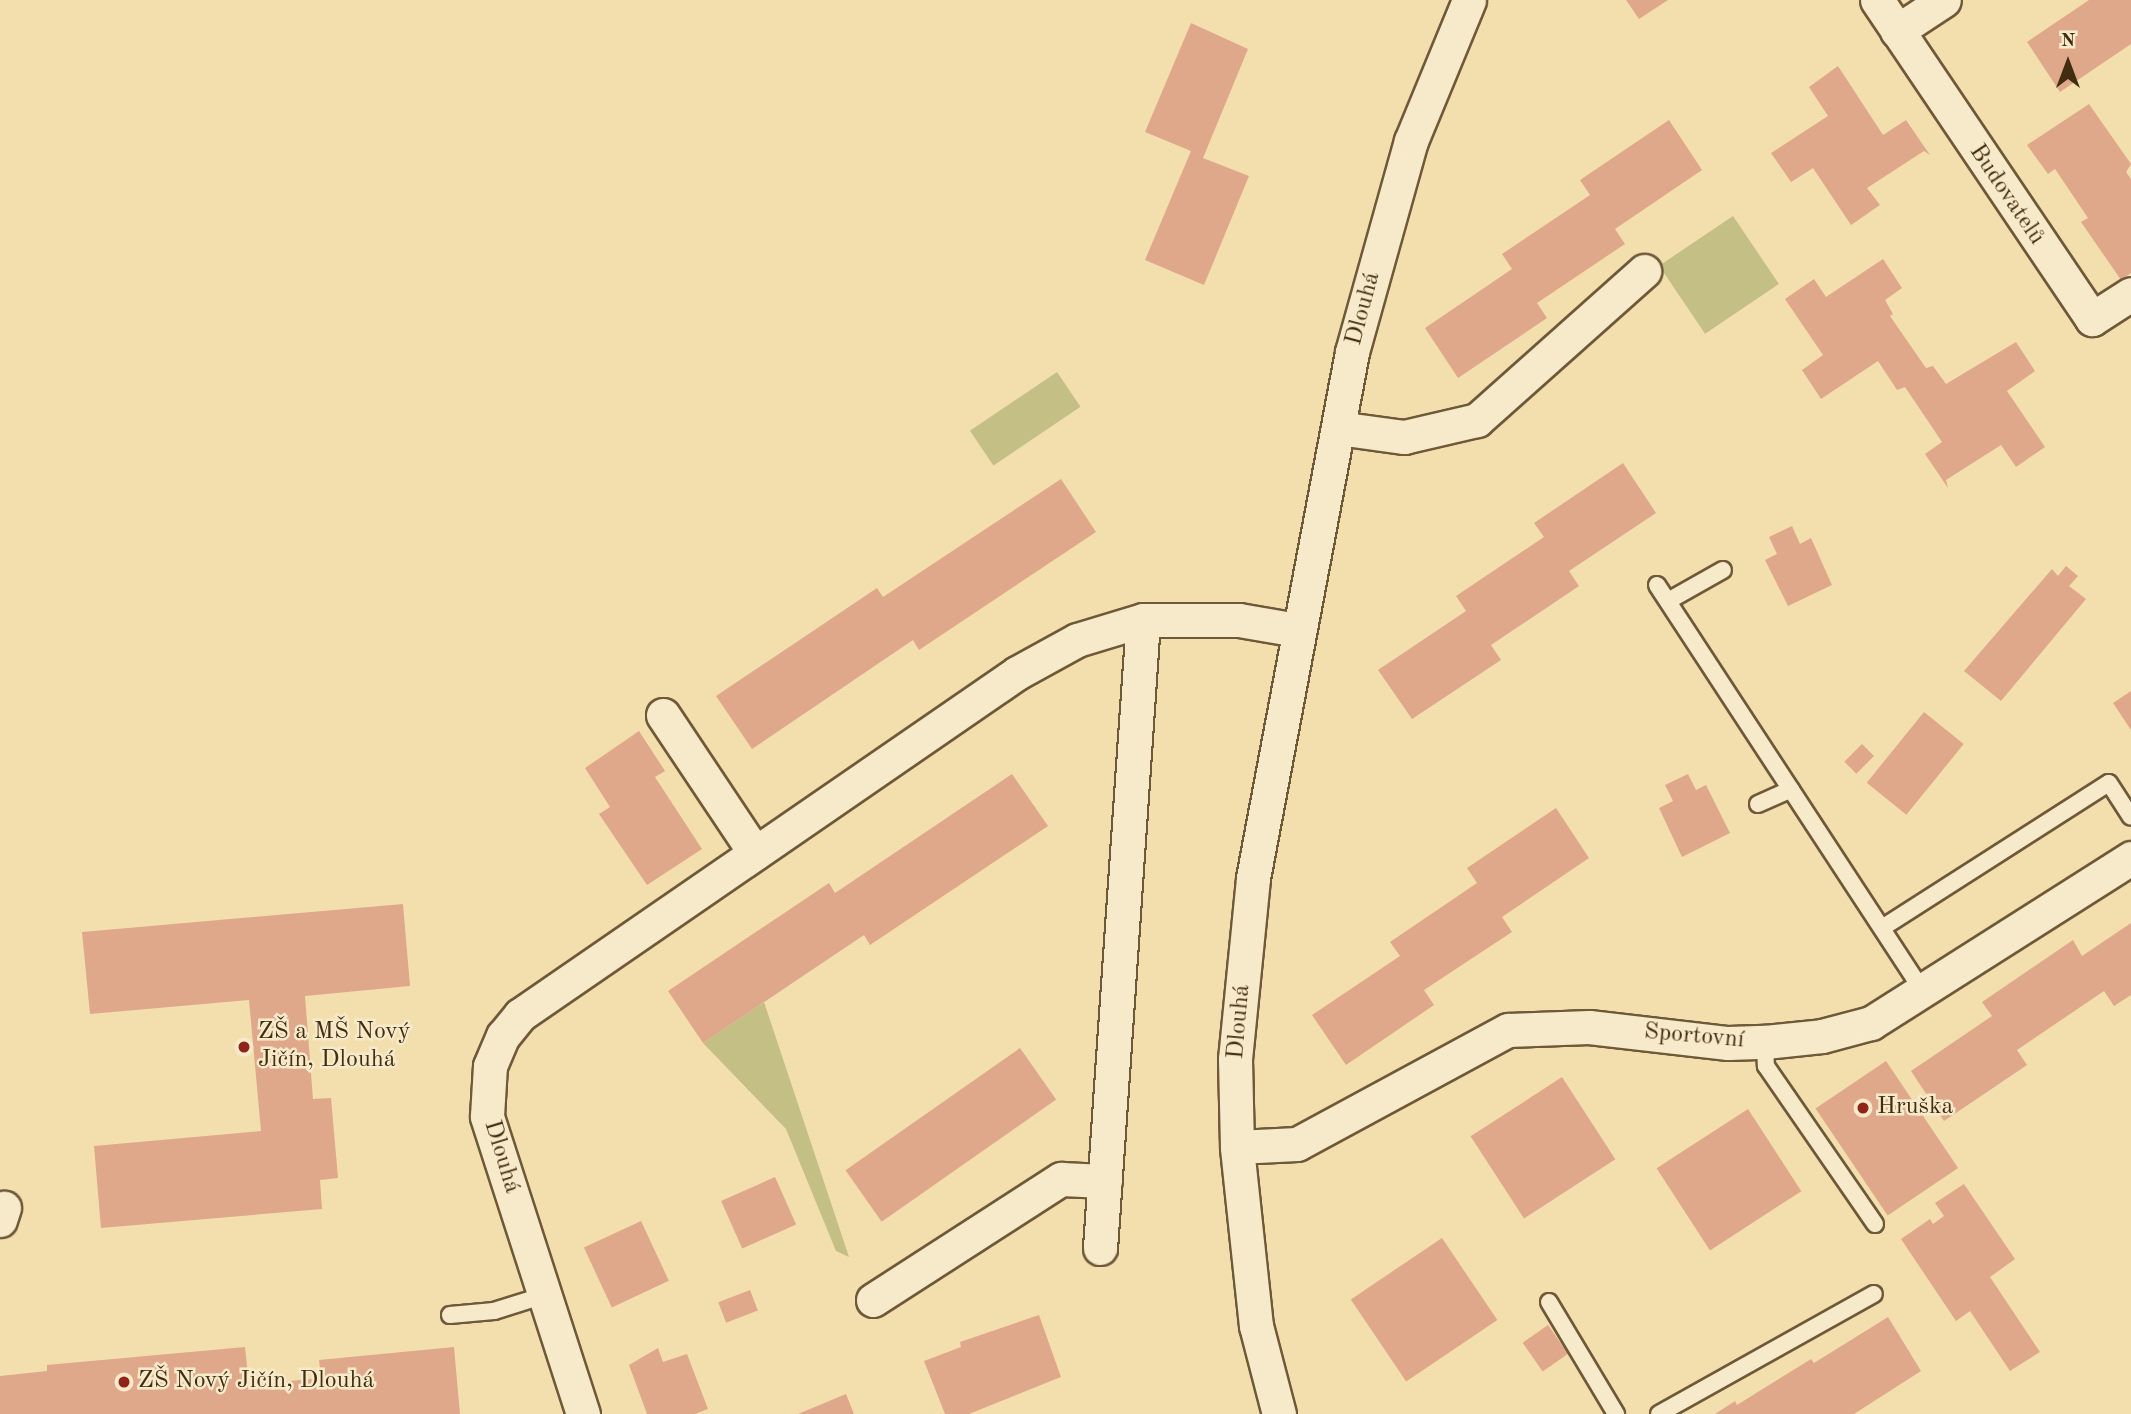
<!DOCTYPE html>
<html>
<head>
<meta charset="utf-8">
<style>
  body { margin:0 }
  #map { position:relative; width:2131px; height:1414px; overflow:hidden; background:#f3deae; font-family:"Old Standard TT",serif }
  div>[style] { position:absolute }
  .green>* { inset:0; background:#c3bf85; transform-origin:0 0 }
  .building>* { inset:0; background:#e0a88a; transform-origin:0 0 }
  .roads { filter:drop-shadow(2px 0 #6e5938) drop-shadow(-2px 0 #6e5938) drop-shadow(0 2px #6e5938) drop-shadow(0 -2px #6e5938) }
  .service>* { height:16px; margin:-8px; padding:0 8px; transform-origin:8px; border-radius:8px; background:#f7eaca }
  .minor>* { height:33px; margin:-16.5px; padding:0 16.5px; transform-origin:16.5px; border-radius:16.5px; background:#f7eaca }
  .dots>* { width:19px; height:19px; translate:-50% -50%; box-sizing:border-box; border:4px solid #f7eaca; border-radius:50% }
  span { translate:-50% -50%; white-space:nowrap; text-align:center; line-height:1.15; -webkit-text-stroke:5px #f7eaca; paint-order:stroke }
  .street-label { font-size:24px; color:#412d10 }
  .poi-label { font-size:24px; color:#412d10 }
  .left { translate:0 -50%; text-align:left }
  .north { position:absolute; left:2033px; top:28px; width:70px; height:70px; -webkit-text-stroke:5px #f7eaca; paint-order:stroke; rotate:0deg; font-size:19px; font-weight:700; line-height:28px; text-align:center; color:#412d10 }
  .north::after { content:''; display:block; margin:auto; width:24px; height:32px; background:#412d10; clip-path:polygon(50% 0,100% 100%,50% 72%,0 100%) }
</style>
</head>
<body>
<div id="map">
  <div class="green">
    <div style="left:1733px;top:216px;width:82px;height:89px;rotate:56deg"></div>
    <div style="left:1057px;top:372px;width:42px;height:105px;rotate:56deg"></div>
    <div style="clip-path:polygon(764px 1002px,849px 1257px,836px 1251px,786px 1129px,703px 1043px)"></div>
  </div>
  <div class="building">
    <div style="clip-path:polygon(1626px 0,1668px 0,1639px 19px)"></div>
    <div style="clip-path:polygon(2089px 0,2131px 0,2131px 44px,2060px 92px,2027px 42px)"></div>
    <div style="clip-path:polygon(1191px 23px,1248px 49px,1203px 158px,1249px 176px,1204px 285px,1145px 260px,1191px 151px,1145px 132px)"></div>
    <div style="clip-path:polygon(1838px 66px,1883px 135px,1906px 120px,1930px 155px,1924px 151px,1867px 188px,1880px 205px,1851px 225px,1813px 168px,1791px 182px,1771px 153px,1828px 116px,1809px 87px)"></div>
    <div style="clip-path:polygon(2089px 104px,2131px 164px,2126px 172px,2131px 179px,2131px 273px,2121px 280px,2081px 222px,2088px 218px,2055px 169px,2048px 174px,2027px 145px)"></div>
    <div style="clip-path:polygon(1669px 120px,1702px 170px,1615px 229px,1625px 244px,1537px 303px,1547px 318px,1458px 378px,1425px 328px,1512px 269px,1502px 254px,1590px 195px,1580px 180px)"></div>
    <div style="clip-path:polygon(1883px 259px,1902px 288px,1885px 300px,1893px 314px,1890px 316px,1926px 368px,1933px 366px,1946px 384px,2016px 342px,2035px 371px,2007px 391px,2045px 447px,2016px 467px,2001px 445px,1946px 480px,1948px 488px,1925px 454px,1942px 442px,1905px 387px,1897px 390px,1878px 361px,1821px 399px,1802px 370px,1823px 355px,1785px 299px,1814px 279px,1826px 297px)"></div>
    <div style="clip-path:polygon(1623px 463px,1656px 513px,1569px 571px,1579px 586px,1491px 645px,1501px 660px,1412px 719px,1378px 670px,1466px 611px,1456px 596px,1544px 537px,1534px 523px)"></div>
    <div style="clip-path:polygon(1061px 479px,1096px 532px,919px 650px,913px 640px,752px 749px,716px 696px,877px 588px,883px 597px)"></div>
    <div style="clip-path:polygon(1792px 526px,1800px 544px,1811px 538px,1832px 585px,1788px 606px,1765px 560px,1777px 554px,1769px 537px)"></div>
    <div style="clip-path:polygon(2066px 566px,2078px 576px,2069px 586px,2086px 599px,2001px 701px,1964px 671px,2052px 569px,2058px 576px)"></div>
    <div style="clip-path:polygon(2131px 691px,2131px 730px,2113px 703px)"></div>
    <div style="left:1924px;top:712px;width:51px;height:91px;rotate:39deg"></div>
    <div style="clip-path:polygon(639px 731px,665px 771px,655px 777px,702px 849px,647px 885px,599px 814px,610px 807px,585px 768px)"></div>
    <div style="left:1862px;top:744px;width:17px;height:25px;rotate:45deg"></div>
    <div style="clip-path:polygon(1012px 774px,1048px 826px,870px 945px,864px 935px,703px 1043px,668px 991px,829px 883px,835px 893px)"></div>
    <div style="clip-path:polygon(1688px 774px,1696px 790px,1706px 785px,1730px 833px,1682px 857px,1659px 808px,1673px 801px,1665px 785px)"></div>
    <div style="clip-path:polygon(1556px 808px,1589px 858px,1502px 917px,1512px 932px,1424px 990px,1434px 1005px,1346px 1065px,1312px 1015px,1400px 956px,1390px 942px,1477px 883px,1467px 868px)"></div>
    <div style="clip-path:polygon(403px 904px,410px 986px,305px 996px,313px 1099px,331px 1098px,338px 1178px,320px 1180px,322px 1209px,101px 1228px,94px 1146px,261px 1131px,249px 1000px,90px 1014px,82px 932px)"></div>
    <div style="clip-path:polygon(2131px 923px,2131px 995px,2114px 1006px,2104px 991px,2017px 1050px,2027px 1065px,1944px 1121px,1911px 1071px,1992px 1016px,1982px 1002px,2073px 940px,2082px 956px)"></div>
    <div style="left:1020px;top:1048px;width:63px;height:213px;rotate:55deg"></div>
    <div style="left:1886px;top:1061px;width:129px;height:85px;rotate:56deg"></div>
    <div style="left:1562px;top:1077px;width:98px;height:109px;rotate:57deg"></div>
    <div style="left:1748px;top:1109px;width:98px;height:109px;rotate:57deg"></div>
    <div style="left:775px;top:1177px;width:52px;height:59px;rotate:66deg"></div>
    <div style="clip-path:polygon(1964px 1184px,2015px 1259px,1990px 1277px,2040px 1352px,2010px 1371px,1970px 1311px,1956px 1321px,1901px 1239px,1930px 1219px,1933px 1224px,1944px 1216px,1935px 1203px)"></div>
    <div style="left:641px;top:1221px;width:66px;height:63px;rotate:65deg"></div>
    <div style="left:1442px;top:1238px;width:99px;height:110px;rotate:56deg"></div>
    <div style="left:750px;top:1290px;width:22px;height:34px;rotate:69deg"></div>
    <div style="clip-path:polygon(1039px 1315px,1061px 1377px,969px 1414px,945px 1414px,924px 1361px,961px 1347px,960px 1342px)"></div>
    <div style="clip-path:polygon(1888px 1317px,1921px 1371px,1854px 1414px,1715px 1414px,1735px 1401px,1737px 1405px,1811px 1359px,1814px 1363px)"></div>
    <div style="left:1548px;top:1325px;width:35px;height:31px;rotate:55deg"></div>
    <div style="clip-path:polygon(245px 1347px,249px 1385px,321px 1378px,319px 1360px,454px 1347px,460px 1414px,0 1414px,0 1376px,47px 1371px,47px 1365px)"></div>
    <div style="clip-path:polygon(658px 1348px,663px 1362px,687px 1354px,708px 1409px,695px 1414px,647px 1414px,629px 1365px)"></div>
    <div style="clip-path:polygon(846px 1394px,854px 1414px,798px 1414px)"></div>
  </div>
  <div class="roads">
    <div class="service">
      <div style="left:1657px;top:585px;width:486px;rotate:56.8deg"></div>
      <div style="left:1668px;top:601px;width:63px;rotate:-29.4deg"></div>
      <div style="left:1758px;top:804px;width:36px;rotate:-24deg"></div>
      <div style="left:1882px;top:928px;width:269px;rotate:-32.6deg"></div>
      <div style="left:2109px;top:783px;width:40px;rotate:57.1deg"></div>
      <div style="left:1765px;top:1042px;width:24px;rotate:88deg"></div>
      <div style="left:1766px;top:1066px;width:192px;rotate:55.4deg"></div>
      <div style="left:1549px;top:1302px;width:131px;rotate:59.1deg"></div>
      <div style="left:450px;top:1315px;width:44px;rotate:-5.2deg"></div>
      <div style="left:494px;top:1311px;width:53px;rotate:-17.4deg"></div>
      <div style="left:1659px;top:1414px;width:246px;rotate:-29.2deg"></div>
    </div>
    <div class="minor">
      <div style="left:1877px;top:0;width:385px;rotate:56deg"></div>
      <div style="left:2092px;top:319px;width:46px;rotate:-32.7deg"></div>
      <div style="left:1897px;top:31px;width:56px;rotate:-33.4deg"></div>
      <div style="left:1338px;top:428px;width:67px;rotate:7.8deg"></div>
      <div style="left:1404px;top:437px;width:75px;rotate:-13.1deg"></div>
      <div style="left:1477px;top:420px;width:224px;rotate:-41.7deg"></div>
      <div style="left:663px;top:715px;width:166px;rotate:56.3deg"></div>
      <div style="left:1237px;top:1147px;width:60px;rotate:-2.9deg"></div>
      <div style="left:1297px;top:1144px;width:240px;rotate:-28.4deg"></div>
      <div style="left:1508px;top:1030px;width:81px;rotate:-2.1deg"></div>
      <div style="left:1589px;top:1027px;width:140px;rotate:6.6deg"></div>
      <div style="left:1728px;top:1043px;width:37px;rotate:-2deg"></div>
      <div style="left:1765px;top:1042px;width:57px;rotate:-6deg"></div>
      <div style="left:1822px;top:1036px;width:51px;rotate:-14.9deg"></div>
      <div style="left:1871px;top:1023px;width:308px;rotate:-32.4deg"></div>
      <div style="left:0;top:1220px;width:13px;rotate:-72deg"></div>
      <div style="left:1100px;top:1248px;width:629px;rotate:-86.08deg"></div>
      <div style="left:873px;top:1300px;width:224px;rotate:-32.8deg"></div>
      <div style="left:1061px;top:1179px;width:44px;rotate:2.6deg"></div>
      <div style="left:583px;top:1414px;width:313px;rotate:-107.9deg"></div>
      <div style="left:487px;top:1116px;width:50px;rotate:-86.6deg"></div>
      <div style="left:490px;top:1066px;width:33px;rotate:-67deg"></div>
      <div style="left:503px;top:1036px;width:27px;rotate:-51deg"></div>
      <div style="left:520px;top:1015px;width:603px;rotate:-34.53deg"></div>
      <div style="left:1017px;top:673px;width:68px;rotate:-28.8deg"></div>
      <div style="left:1077px;top:640px;width:69px;rotate:-16.9deg"></div>
      <div style="left:1143px;top:620px;width:96px"></div>
      <div style="left:1239px;top:620px;width:59px;rotate:9.8deg"></div>
      <div style="left:1279px;top:1414px;width:91px;rotate:-104.6deg"></div>
      <div style="left:1256px;top:1326px;width:180px;rotate:-96.1deg"></div>
      <div style="left:1237px;top:1147px;width:88px;rotate:-91.3deg"></div>
      <div style="left:1235px;top:1059px;width:182px;rotate:-84.3deg"></div>
      <div style="left:1253px;top:878px;width:535px;rotate:-79.34deg"></div>
      <div style="left:1352px;top:352px;width:219px;rotate:-74.4deg"></div>
      <div style="left:1411px;top:141px;width:152px;rotate:-67.6deg"></div>
    </div>
  </div>
  <div class="dots">
    <div style="left:244px;top:1047px;background:#8f2418"></div>
    <div style="left:1863px;top:1108px;background:#8f2418"></div>
    <div style="left:124px;top:1382px;background:#8f2418"></div>
  </div>
  <div class="street-label">
    <span style="left:2006px;top:195px;rotate:56deg">Budovatelů</span>
    <span style="left:1364px;top:309px;rotate:-75deg">Dlouhá</span>
    <span style="left:1240px;top:1022px;rotate:-85deg">Dlouhá</span>
    <span style="left:1694px;top:1037px;rotate:5deg">Sportovní</span>
    <span style="left:501px;top:1157px;rotate:73deg">Dlouhá</span>
  </div>
  <div class="poi-label">
    <span class="left" style="left:258px;top:1047px">ZŠ a MŠ Nový<br>Jičín, Dlouhá</span>
    <span class="left" style="left:1877px;top:1108px">Hruška</span>
    <span class="left" style="left:138px;top:1382px">ZŠ Nový Jičín, Dlouhá</span>
  </div>
  <div class="north">N</div>
</div>
</body>
</html>
